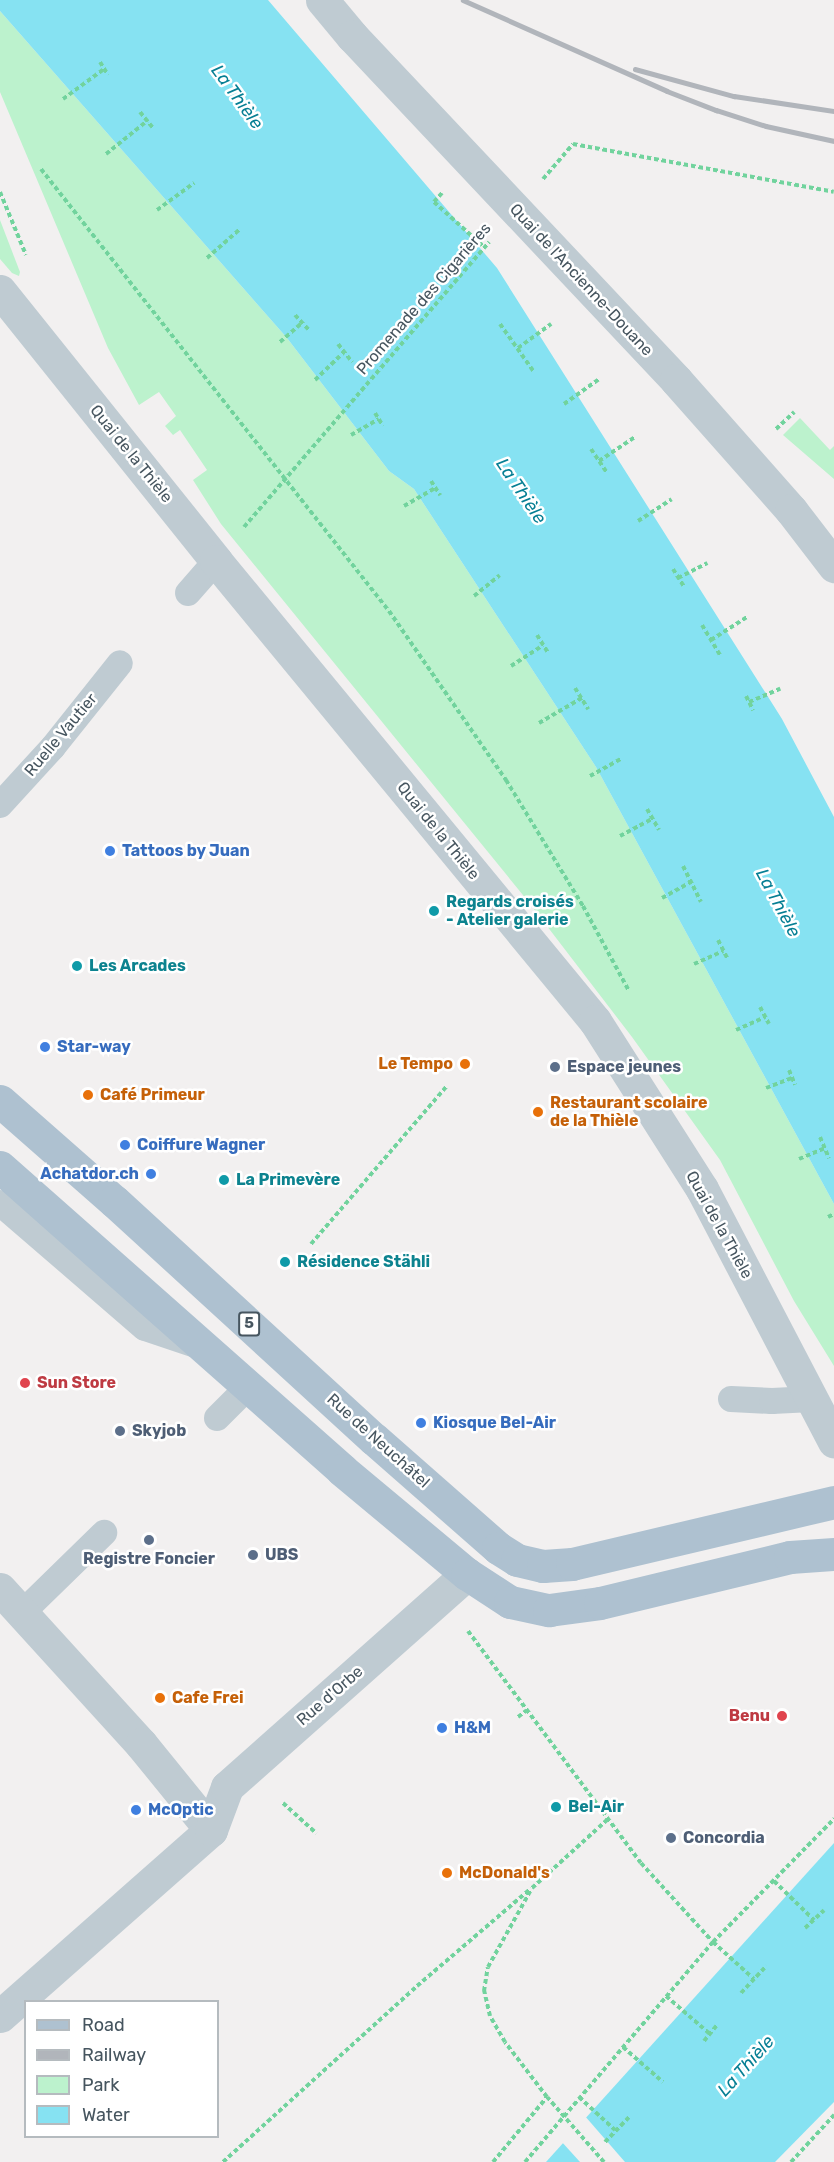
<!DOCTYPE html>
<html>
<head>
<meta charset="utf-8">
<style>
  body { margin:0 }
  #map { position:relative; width:834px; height:2162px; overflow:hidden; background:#f2f0f0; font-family:Rubik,sans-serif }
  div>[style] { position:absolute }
  .green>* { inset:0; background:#bcf2cd }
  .water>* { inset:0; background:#86e2f2 }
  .pier>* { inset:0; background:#f2f0f0 }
  .path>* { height:4px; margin-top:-2px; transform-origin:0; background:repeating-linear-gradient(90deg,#71d39d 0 4.5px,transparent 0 7.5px) }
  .lane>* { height:26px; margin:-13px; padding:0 13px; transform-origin:13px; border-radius:13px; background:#bfcbd2 }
  .street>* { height:33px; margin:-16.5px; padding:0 16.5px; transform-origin:16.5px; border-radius:16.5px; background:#bfcbd2 }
  .primary>* { height:33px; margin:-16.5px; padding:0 16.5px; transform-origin:16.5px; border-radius:16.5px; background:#aec1d0 }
  .rail>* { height:4.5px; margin:-2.25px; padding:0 2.25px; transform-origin:2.25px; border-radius:2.25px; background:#b1b5bb }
  .dots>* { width:16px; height:16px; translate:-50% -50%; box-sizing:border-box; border:3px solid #fff; border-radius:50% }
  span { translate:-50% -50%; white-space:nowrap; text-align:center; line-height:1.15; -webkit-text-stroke:5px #fff; paint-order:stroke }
  .shield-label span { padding:2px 4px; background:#fff; border:2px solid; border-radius:4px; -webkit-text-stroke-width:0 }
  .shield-label { font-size:15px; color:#46555f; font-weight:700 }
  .street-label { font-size:16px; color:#46555f }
  .shop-label { font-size:16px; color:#366cbe; font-weight:700 }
  .left { translate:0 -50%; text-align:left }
  .right { translate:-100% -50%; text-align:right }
  .culture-label { font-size:16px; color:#0d838f; font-weight:700 }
  .food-label { font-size:16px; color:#c56008; font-weight:700 }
  .service-label { font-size:16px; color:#4e5e75; font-weight:700 }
  .health-label { font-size:16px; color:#be3a42; font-weight:700 }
  .water-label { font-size:18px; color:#067f94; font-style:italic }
  .legend { position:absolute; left:24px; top:2000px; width:195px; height:138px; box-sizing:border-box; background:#fff; border:2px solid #b5bbbf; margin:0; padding:8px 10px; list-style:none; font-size:18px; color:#46555f }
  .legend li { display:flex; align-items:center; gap:12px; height:30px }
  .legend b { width:30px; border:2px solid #b5bbbf }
</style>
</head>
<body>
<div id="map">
  <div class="green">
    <div style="clip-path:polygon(0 11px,287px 338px,389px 471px,414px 489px,596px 767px,834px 1204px,834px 1366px,794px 1301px,720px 1160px,632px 1037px,527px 900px,221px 524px,193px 480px,207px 470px,180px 430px,173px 435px,165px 426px,176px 416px,159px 392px,139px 405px,108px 348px,0 92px)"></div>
    <div style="clip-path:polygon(0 220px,20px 272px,19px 276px,12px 273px,0 259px)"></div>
    <div style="clip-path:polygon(800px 418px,830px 450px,834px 446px,834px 479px,783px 435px)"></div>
  </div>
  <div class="water">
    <div style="clip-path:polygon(0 0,268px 0,497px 268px,782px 719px,834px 817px,834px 1204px,596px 767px,414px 489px,389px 471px,287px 338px,0 11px)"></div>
    <div style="clip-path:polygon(834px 1843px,834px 2102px,775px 2162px,546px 2162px)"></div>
  </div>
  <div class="pier">
    <div style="clip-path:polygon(584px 2115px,625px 2162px,580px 2162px,561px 2141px)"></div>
  </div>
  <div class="path">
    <div style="left:100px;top:62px;width:15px;rotate:58deg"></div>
    <div style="left:63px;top:99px;width:51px;rotate:-36.2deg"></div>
    <div style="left:140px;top:112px;width:22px;rotate:51deg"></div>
    <div style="left:106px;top:154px;width:53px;rotate:-38.8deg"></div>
    <div style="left:41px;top:169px;width:563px;rotate:51.79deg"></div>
    <div style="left:389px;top:611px;width:206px;rotate:55.3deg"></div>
    <div style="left:506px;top:780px;width:148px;rotate:58.6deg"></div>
    <div style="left:583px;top:906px;width:97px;rotate:61.6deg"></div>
    <div style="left:543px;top:179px;width:46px;rotate:-49.4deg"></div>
    <div style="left:573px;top:144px;width:265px;rotate:10.4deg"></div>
    <div style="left:0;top:192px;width:68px;rotate:67.6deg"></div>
    <div style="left:442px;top:193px;width:12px;rotate:132deg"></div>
    <div style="left:434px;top:202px;width:67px;rotate:42deg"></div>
    <div style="left:157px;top:210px;width:46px;rotate:-36.1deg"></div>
    <div style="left:207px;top:258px;width:44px;rotate:-41.3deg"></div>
    <div style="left:295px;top:315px;width:22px;rotate:47deg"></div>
    <div style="left:500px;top:324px;width:59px;rotate:54.7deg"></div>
    <div style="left:280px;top:342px;width:30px;rotate:-41deg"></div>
    <div style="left:338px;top:344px;width:23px;rotate:52deg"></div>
    <div style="left:518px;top:348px;width:41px;rotate:-36deg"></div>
    <div style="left:315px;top:380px;width:40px;rotate:-44deg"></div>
    <div style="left:564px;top:404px;width:43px;rotate:-35.5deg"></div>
    <div style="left:375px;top:413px;width:15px;rotate:58deg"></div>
    <div style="left:776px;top:429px;width:25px;rotate:-43deg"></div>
    <div style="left:351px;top:435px;width:32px;rotate:-30deg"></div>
    <div style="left:591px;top:449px;width:29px;rotate:56deg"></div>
    <div style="left:599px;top:461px;width:43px;rotate:-33.7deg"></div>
    <div style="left:431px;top:481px;width:17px;rotate:57deg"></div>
    <div style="left:404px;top:506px;width:36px;rotate:-30deg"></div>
    <div style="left:638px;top:521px;width:40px;rotate:-32.9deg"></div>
    <div style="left:244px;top:527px;width:376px;rotate:-49.3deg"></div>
    <div style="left:673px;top:569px;width:22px;rotate:58deg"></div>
    <div style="left:678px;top:578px;width:33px;rotate:-27deg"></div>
    <div style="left:474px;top:596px;width:33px;rotate:-39deg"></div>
    <div style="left:702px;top:625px;width:37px;rotate:59deg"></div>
    <div style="left:537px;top:635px;width:22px;rotate:58deg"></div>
    <div style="left:711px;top:640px;width:43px;rotate:-32.6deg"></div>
    <div style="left:511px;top:666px;width:38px;rotate:-33deg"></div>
    <div style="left:575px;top:688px;width:25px;rotate:58deg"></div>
    <div style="left:746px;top:696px;width:16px;rotate:63deg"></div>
    <div style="left:749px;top:702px;width:34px;rotate:-23deg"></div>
    <div style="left:539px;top:723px;width:50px;rotate:-30.2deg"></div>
    <div style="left:590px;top:776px;width:35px;rotate:-29deg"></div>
    <div style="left:647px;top:809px;width:24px;rotate:60deg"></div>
    <div style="left:620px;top:836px;width:36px;rotate:-28deg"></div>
    <div style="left:683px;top:866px;width:40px;rotate:63.4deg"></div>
    <div style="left:662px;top:898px;width:33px;rotate:-29deg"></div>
    <div style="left:718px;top:940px;width:22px;rotate:63deg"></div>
    <div style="left:694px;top:964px;width:32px;rotate:-24deg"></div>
    <div style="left:760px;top:1007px;width:19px;rotate:62deg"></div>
    <div style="left:736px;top:1030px;width:32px;rotate:-24deg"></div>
    <div style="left:789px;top:1070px;width:16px;rotate:68deg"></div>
    <div style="left:766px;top:1088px;width:28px;rotate:-21deg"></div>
    <div style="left:820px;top:1137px;width:23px;rotate:67deg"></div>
    <div style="left:799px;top:1159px;width:28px;rotate:-23deg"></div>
    <div style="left:828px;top:1217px;width:7px;rotate:-27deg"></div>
    <div style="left:311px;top:1244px;width:208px;rotate:-49.3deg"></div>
    <div style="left:468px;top:1631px;width:289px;rotate:53.3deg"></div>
    <div style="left:641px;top:1863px;width:107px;rotate:47.7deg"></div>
    <div style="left:713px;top:1942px;width:55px;rotate:42.1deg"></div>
    <div style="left:518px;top:1717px;width:11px;rotate:-38deg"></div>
    <div style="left:283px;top:1803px;width:45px;rotate:42.3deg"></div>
    <div style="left:774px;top:1881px;width:56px;rotate:44.3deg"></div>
    <div style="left:805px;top:1928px;width:26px;rotate:-43deg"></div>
    <div style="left:741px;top:1993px;width:37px;rotate:-47deg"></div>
    <div style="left:666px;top:1996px;width:58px;rotate:40.8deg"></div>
    <div style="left:704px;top:2041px;width:21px;rotate:-51deg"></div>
    <div style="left:623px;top:2047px;width:53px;rotate:41.2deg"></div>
    <div style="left:579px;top:2097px;width:49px;rotate:42.5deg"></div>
    <div style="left:605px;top:2142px;width:37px;rotate:-46deg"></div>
    <div style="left:223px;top:2162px;width:262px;rotate:-42.2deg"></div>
    <div style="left:417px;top:1986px;width:148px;rotate:-40.6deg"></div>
    <div style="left:493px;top:2162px;width:85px;rotate:-50.3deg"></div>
    <div style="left:525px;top:2162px;width:289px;rotate:-49.5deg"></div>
    <div style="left:713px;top:1942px;width:173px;rotate:-45.5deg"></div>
    <div style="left:604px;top:2162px;width:86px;rotate:-131.2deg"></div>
    <div style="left:547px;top:2097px;width:69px;rotate:-127.4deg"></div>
    <div style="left:505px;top:2042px;width:30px;rotate:-120deg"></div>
    <div style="left:490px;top:2016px;width:26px;rotate:-103deg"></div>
    <div style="left:484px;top:1991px;width:24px;rotate:-81deg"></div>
    <div style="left:488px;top:1967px;width:90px;rotate:-60.9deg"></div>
    <div style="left:532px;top:1888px;width:103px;rotate:-42.2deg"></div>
    <div style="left:791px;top:2162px;width:64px;rotate:-47.5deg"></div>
  </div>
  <div class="lane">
    <div style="left:188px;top:593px;width:43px;rotate:-48.8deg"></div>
    <div style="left:0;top:805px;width:79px;rotate:-47.6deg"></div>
    <div style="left:53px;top:747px;width:107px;rotate:-51.4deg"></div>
    <div style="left:0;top:1203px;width:191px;rotate:40.8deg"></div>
    <div style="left:145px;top:1328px;width:54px;rotate:18.4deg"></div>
    <div style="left:731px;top:1399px;width:41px;rotate:2.8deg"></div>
    <div style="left:772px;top:1401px;width:40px;rotate:-2.9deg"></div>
    <div style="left:217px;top:1418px;width:47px;rotate:-45deg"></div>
    <div style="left:22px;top:1613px;width:115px;rotate:-44.3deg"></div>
  </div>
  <div class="street">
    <div style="left:322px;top:0;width:47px;rotate:50.2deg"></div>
    <div style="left:352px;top:36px;width:473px;rotate:46.7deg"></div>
    <div style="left:676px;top:380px;width:174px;rotate:48.5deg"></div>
    <div style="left:791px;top:510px;width:71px;rotate:52.5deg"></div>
    <div style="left:0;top:291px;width:346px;rotate:51.3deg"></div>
    <div style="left:216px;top:561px;width:596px;rotate:50.51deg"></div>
    <div style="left:595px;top:1021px;width:199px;rotate:57.5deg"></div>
    <div style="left:702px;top:1189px;width:285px;rotate:62.4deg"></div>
    <div style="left:0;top:1589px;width:210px;rotate:47.7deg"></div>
    <div style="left:141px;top:1744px;width:111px;rotate:50.9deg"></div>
    <div style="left:0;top:2016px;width:281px;rotate:-41.4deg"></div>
    <div style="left:211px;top:1830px;width:46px;rotate:-69.6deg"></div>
    <div style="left:227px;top:1787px;width:321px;rotate:-41.6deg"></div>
  </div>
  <div class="primary">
    <div style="left:0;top:1101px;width:152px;rotate:41.3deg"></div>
    <div style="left:114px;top:1201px;width:352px;rotate:42.5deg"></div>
    <div style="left:374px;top:1439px;width:165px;rotate:41.3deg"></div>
    <div style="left:498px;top:1548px;width:22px;rotate:32deg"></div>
    <div style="left:517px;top:1560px;width:27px;rotate:13deg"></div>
    <div style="left:543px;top:1566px;width:29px;rotate:-4deg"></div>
    <div style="left:572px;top:1564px;width:269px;rotate:-13.3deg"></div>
    <div style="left:0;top:1167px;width:457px;rotate:41.5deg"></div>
    <div style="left:342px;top:1470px;width:163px;rotate:39.8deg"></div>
    <div style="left:467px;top:1574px;width:51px;rotate:33.1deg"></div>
    <div style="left:510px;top:1602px;width:40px;rotate:12deg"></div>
    <div style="left:549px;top:1610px;width:51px;rotate:-7.8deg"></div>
    <div style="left:600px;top:1603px;width:195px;rotate:-13.6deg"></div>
    <div style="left:790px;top:1557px;width:44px;rotate:-3.9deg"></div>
  </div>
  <div class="rail">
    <div style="left:463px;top:0;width:223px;rotate:24deg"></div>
    <div style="left:667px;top:91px;width:53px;rotate:21.2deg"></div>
    <div style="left:716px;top:110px;width:52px;rotate:17.7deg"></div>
    <div style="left:766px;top:126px;width:70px;rotate:12.4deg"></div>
    <div style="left:635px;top:69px;width:103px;rotate:15.3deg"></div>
    <div style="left:734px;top:96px;width:101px;rotate:8.5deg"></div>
  </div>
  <div class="dots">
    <div style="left:110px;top:851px;background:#3f7fe0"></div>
    <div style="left:434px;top:911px;background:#0f9aa8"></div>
    <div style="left:77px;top:966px;background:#0f9aa8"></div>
    <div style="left:45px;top:1047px;background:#3f7fe0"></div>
    <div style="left:465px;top:1064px;background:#e8710a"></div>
    <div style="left:555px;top:1067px;background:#5c6f8a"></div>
    <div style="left:88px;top:1095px;background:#e8710a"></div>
    <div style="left:538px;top:1112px;background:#e8710a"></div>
    <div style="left:125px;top:1145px;background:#3f7fe0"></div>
    <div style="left:151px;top:1174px;background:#3f7fe0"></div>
    <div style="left:224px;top:1180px;background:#0f9aa8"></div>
    <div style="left:285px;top:1262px;background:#0f9aa8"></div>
    <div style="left:25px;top:1383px;background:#e0444e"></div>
    <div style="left:421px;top:1423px;background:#3f7fe0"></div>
    <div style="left:120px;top:1431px;background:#5c6f8a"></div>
    <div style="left:149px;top:1540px;background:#5c6f8a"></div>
    <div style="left:253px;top:1555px;background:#5c6f8a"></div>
    <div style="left:160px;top:1698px;background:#e8710a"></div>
    <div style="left:782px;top:1716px;background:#e0444e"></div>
    <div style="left:442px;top:1728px;background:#3f7fe0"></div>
    <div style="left:556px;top:1807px;background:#0f9aa8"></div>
    <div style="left:136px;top:1810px;background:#3f7fe0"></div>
    <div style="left:671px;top:1838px;background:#5c6f8a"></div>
    <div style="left:447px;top:1873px;background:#e8710a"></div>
  </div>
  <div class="shield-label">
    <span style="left:249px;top:1324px">5</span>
  </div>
  <div class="street-label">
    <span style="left:581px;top:280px;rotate:47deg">Quai de l'Ancienne-Douane</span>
    <span style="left:424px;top:299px;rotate:-49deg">Promenade des Cigarières</span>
    <span style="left:131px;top:454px;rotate:51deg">Quai de la Thièle</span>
    <span style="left:61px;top:735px;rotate:-50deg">Ruelle Vautier</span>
    <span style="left:438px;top:831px;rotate:51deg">Quai de la Thièle</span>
    <span style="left:719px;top:1225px;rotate:61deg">Quai de la Thièle</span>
    <span style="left:378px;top:1441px;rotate:42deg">Rue de Neuchâtel</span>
    <span style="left:330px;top:1696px;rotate:-41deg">Rue d'Orbe</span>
  </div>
  <div class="shop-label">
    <span class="left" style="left:122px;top:851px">Tattoos by Juan</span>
    <span class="left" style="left:57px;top:1047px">Star-way</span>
    <span class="left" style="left:137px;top:1145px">Coiffure Wagner</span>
    <span class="right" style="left:139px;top:1174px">Achatdor.ch</span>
    <span class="left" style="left:433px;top:1423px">Kiosque Bel-Air</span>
    <span class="left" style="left:454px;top:1728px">H&amp;M</span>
    <span class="left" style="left:148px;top:1810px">McOptic</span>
  </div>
  <div class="culture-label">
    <span class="left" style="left:446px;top:911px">Regards croisés<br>- Atelier galerie</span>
    <span class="left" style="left:89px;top:966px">Les Arcades</span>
    <span class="left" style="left:236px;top:1180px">La Primevère</span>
    <span class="left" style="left:297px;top:1262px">Résidence Stähli</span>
    <span class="left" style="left:568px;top:1807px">Bel-Air</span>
  </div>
  <div class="food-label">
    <span class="right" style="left:453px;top:1064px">Le Tempo</span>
    <span class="left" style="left:100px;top:1095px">Café Primeur</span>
    <span class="left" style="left:550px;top:1112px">Restaurant scolaire<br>de la Thièle</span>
    <span class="left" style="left:172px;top:1698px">Cafe Frei</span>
    <span class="left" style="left:459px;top:1873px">McDonald's</span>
  </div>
  <div class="service-label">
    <span class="left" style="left:567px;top:1067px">Espace jeunes</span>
    <span class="left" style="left:132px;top:1431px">Skyjob</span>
    <span class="left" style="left:265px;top:1555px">UBS</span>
    <span style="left:149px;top:1559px">Registre Foncier</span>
    <span class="left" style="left:683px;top:1838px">Concordia</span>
  </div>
  <div class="health-label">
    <span class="left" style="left:37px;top:1383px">Sun Store</span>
    <span class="right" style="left:770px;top:1716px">Benu</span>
  </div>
  <div class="water-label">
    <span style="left:237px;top:97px;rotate:54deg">La Thièle</span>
    <span style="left:521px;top:491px;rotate:56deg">La Thièle</span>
    <span style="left:778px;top:903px;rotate:62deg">La Thièle</span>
    <span style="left:746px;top:2066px;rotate:-48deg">La Thièle</span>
  </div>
  <ul class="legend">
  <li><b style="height:8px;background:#aec1d0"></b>Road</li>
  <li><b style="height:8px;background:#b1b5bb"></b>Railway</li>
  <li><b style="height:16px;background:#bcf2cd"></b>Park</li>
  <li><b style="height:16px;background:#86e2f2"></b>Water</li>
  </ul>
</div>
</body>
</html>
